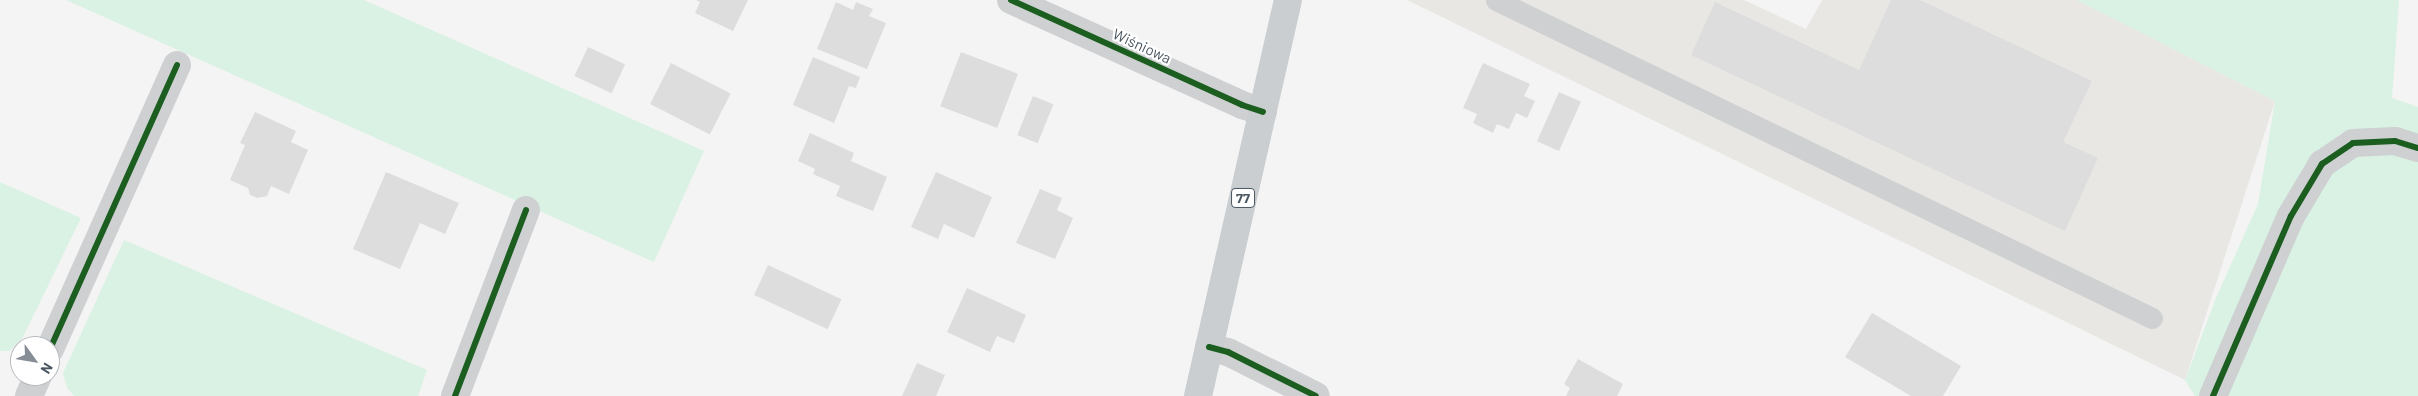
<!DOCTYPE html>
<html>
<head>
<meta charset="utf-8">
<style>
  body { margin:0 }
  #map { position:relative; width:2418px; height:396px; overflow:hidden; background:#f4f4f4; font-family:Barlow,sans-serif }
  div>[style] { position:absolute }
  .commercial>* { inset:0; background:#e8e7e3 }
  .green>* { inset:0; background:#d9f2e3 }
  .building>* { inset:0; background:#ddddde; transform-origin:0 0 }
  .service>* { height:21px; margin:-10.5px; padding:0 10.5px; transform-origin:10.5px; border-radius:10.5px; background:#ced0d2 }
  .minor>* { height:28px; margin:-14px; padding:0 14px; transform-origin:14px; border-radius:14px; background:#ced0d2 }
  .primary>* { height:28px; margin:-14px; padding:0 14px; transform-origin:14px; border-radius:14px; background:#caced1 }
  .cycleway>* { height:6px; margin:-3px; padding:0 3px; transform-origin:3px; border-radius:3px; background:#1b5e20 }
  span { translate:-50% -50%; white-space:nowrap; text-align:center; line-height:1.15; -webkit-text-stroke:4.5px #fff; paint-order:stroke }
  .shield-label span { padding:1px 4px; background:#fff; border:1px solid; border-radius:4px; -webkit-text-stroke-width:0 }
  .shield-label { font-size:14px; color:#4a5661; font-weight:700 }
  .street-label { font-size:15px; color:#4a5661 }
  .north { position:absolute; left:10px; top:336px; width:50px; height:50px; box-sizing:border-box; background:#fff; border:1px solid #b7bbc0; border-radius:50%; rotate:122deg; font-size:14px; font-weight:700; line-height:20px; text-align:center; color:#4a5661 }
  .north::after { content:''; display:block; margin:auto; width:18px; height:22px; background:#868d94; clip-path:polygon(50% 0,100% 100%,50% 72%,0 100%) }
</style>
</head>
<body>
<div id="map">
  <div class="commercial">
    <div style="clip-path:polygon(1407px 0,1744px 0,1806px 29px,1822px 0,2077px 0,2275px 101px,2185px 380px)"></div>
  </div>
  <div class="green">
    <div style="clip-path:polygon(66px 0,364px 0,704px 151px,654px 262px)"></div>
    <div style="clip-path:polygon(2077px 0,2399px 0,2392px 98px,2418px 107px,2418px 396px,2195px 396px,2185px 380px,2216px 298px,2258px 204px,2275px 101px)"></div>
    <div style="clip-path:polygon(0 182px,81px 218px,22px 339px,9px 351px,0 351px)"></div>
    <div style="clip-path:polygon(124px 240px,427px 370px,418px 396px,74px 396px,67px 388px,63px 373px)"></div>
  </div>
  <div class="building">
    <div style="clip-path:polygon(696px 0,748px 0,733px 31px,695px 13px,700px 2px)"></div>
    <div style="clip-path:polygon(1891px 0,1920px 0,2092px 81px,2063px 142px,2098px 158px,2065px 231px,1691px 55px,1715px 2px,1859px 70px)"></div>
    <div style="clip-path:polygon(836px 2px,853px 10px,856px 2px,873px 9px,869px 16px,886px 23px,867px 69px,817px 49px)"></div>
    <div style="left:588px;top:47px;width:41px;height:32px;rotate:25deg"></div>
    <div style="left:961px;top:52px;width:61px;height:58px;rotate:21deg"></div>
    <div style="clip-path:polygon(813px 57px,860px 77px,856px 88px,849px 86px,834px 123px,793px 105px)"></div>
    <div style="left:671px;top:63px;width:67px;height:46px;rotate:27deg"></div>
    <div style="clip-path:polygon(1483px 63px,1530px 84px,1524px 96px,1535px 101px,1527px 118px,1516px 113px,1509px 129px,1497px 124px,1493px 133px,1473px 123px,1477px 114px,1463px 108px)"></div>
    <div style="left:1559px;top:92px;width:24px;height:54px;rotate:24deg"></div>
    <div style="left:1033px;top:96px;width:22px;height:42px;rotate:22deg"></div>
    <div style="clip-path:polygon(255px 112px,296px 131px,291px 142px,308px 150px,289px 194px,271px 186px,267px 196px,257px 198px,250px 195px,248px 188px,230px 180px,245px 145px,240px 143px)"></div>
    <div style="clip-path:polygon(810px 133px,854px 153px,851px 161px,887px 177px,873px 211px,836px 196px,840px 186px,813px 174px,815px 169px,798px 161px)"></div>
    <div style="clip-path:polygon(386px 172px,459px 203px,445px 234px,420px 223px,400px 269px,353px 249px)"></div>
    <div style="clip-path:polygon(936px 172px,992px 197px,974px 238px,944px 224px,938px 239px,911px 227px)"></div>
    <div style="clip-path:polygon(1040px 189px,1062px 198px,1057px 210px,1073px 218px,1055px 259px,1016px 243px)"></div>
    <div style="left:768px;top:265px;width:81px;height:33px;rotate:25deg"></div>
    <div style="clip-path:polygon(967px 288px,1026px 315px,1014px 343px,997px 336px,990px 352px,947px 332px)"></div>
    <div style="clip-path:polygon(1872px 313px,1961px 366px,1943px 396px,1911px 396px,1845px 357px)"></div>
    <div style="clip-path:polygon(1578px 359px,1623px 384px,1617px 396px,1566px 396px,1570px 388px,1564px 384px)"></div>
    <div style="clip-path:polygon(917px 363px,945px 375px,936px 396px,902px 396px)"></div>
  </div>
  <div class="service">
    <div style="left:1496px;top:0;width:729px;rotate:25.86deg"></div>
  </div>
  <div class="minor">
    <div style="left:1011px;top:0;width:254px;rotate:24.4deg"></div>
    <div style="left:1242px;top:105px;width:22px;rotate:18deg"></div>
    <div style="left:1209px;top:347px;width:20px;rotate:15deg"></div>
    <div style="left:1228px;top:352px;width:98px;rotate:26.6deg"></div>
    <div style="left:50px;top:349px;width:311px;rotate:-65.9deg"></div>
    <div style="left:29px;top:396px;width:22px;rotate:-66deg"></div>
    <div style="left:455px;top:396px;width:199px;rotate:-69.1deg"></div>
    <div style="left:2213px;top:396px;width:196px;rotate:-66.6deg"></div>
    <div style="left:2291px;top:216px;width:61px;rotate:-59.2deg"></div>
    <div style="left:2322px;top:164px;width:37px;rotate:-34deg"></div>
    <div style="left:2353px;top:143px;width:42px;rotate:-2.7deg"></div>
    <div style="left:2395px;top:141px;width:24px;rotate:17deg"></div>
  </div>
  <div class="primary">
    <div style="left:1198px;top:396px;width:406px;rotate:-77.2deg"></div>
  </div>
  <div class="cycleway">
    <div style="left:1011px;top:0;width:254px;rotate:24.4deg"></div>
    <div style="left:1242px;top:105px;width:22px;rotate:18deg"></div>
    <div style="left:1209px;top:347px;width:20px;rotate:15deg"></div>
    <div style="left:1228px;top:352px;width:98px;rotate:26.6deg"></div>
    <div style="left:50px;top:349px;width:311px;rotate:-65.9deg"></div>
    <div style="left:455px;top:396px;width:199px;rotate:-69.1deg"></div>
    <div style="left:2213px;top:396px;width:196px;rotate:-66.6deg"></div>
    <div style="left:2291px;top:216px;width:61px;rotate:-59.2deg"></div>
    <div style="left:2322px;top:164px;width:37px;rotate:-34deg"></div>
    <div style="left:2353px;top:143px;width:42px;rotate:-2.7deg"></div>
    <div style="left:2395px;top:141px;width:24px;rotate:17deg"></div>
  </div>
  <div class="shield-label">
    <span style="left:1243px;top:198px">77</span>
  </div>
  <div class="street-label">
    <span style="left:1142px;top:46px;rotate:25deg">Wiśniowa</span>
  </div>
  <div class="north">N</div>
</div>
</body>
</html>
